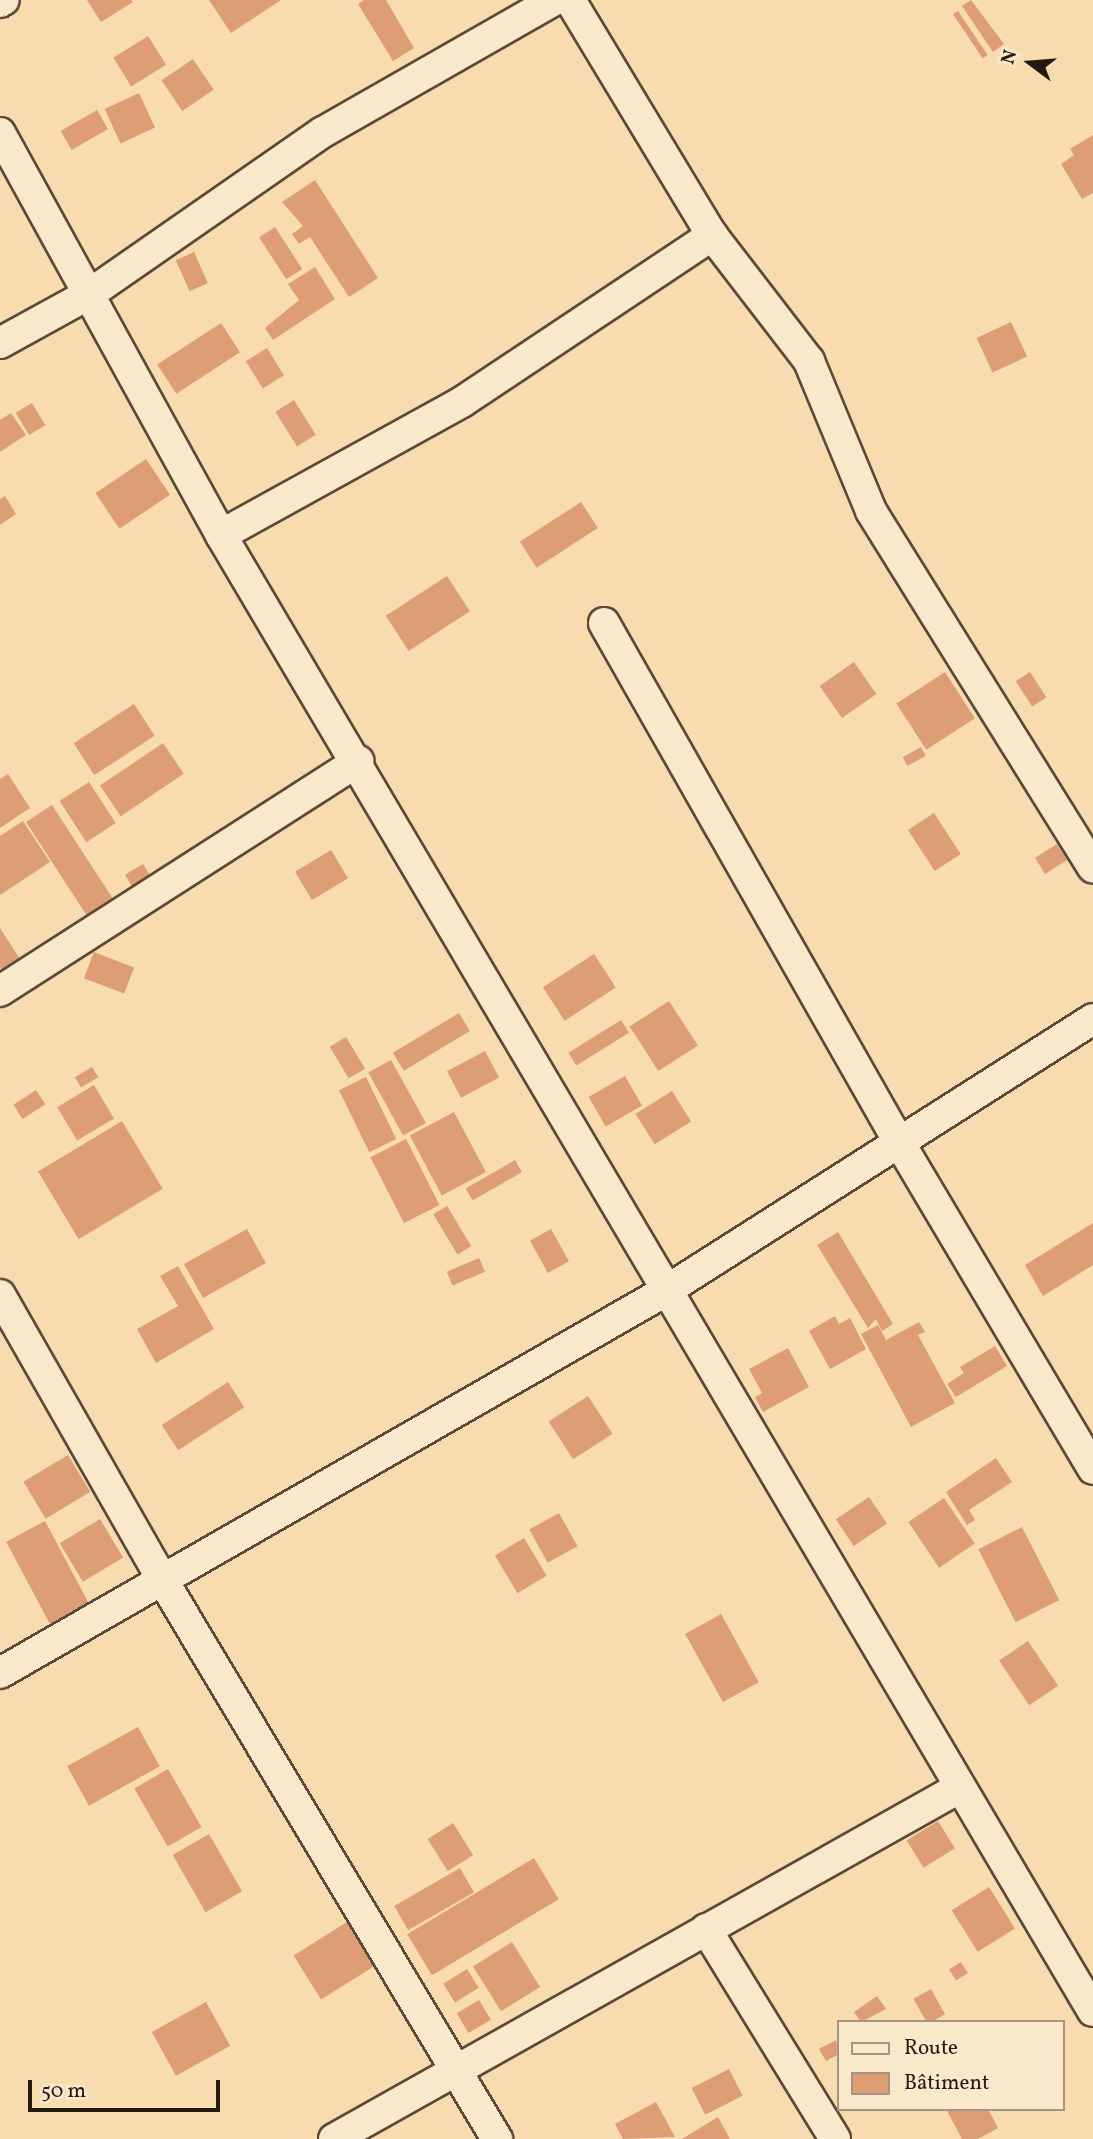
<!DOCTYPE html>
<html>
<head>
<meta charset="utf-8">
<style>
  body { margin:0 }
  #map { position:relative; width:1093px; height:2139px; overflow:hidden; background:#f8dbaf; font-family:Vollkorn,serif }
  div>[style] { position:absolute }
  .building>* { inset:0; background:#dd9e76; transform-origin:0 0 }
  .roads { filter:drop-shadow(2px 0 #5a4a39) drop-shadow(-2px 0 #5a4a39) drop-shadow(0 2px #5a4a39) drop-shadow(0 -2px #5a4a39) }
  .minor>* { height:30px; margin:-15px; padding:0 15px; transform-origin:15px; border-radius:15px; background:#fae8cb }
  span { translate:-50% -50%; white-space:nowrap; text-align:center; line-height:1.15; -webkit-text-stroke:7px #fae8cb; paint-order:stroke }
  .legend { position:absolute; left:837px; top:2020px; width:228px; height:91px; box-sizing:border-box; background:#fae8cb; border:2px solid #a59681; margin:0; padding:9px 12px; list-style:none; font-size:21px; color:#251a12 }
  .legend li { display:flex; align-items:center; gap:14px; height:35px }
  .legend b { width:35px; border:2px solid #a59681 }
  .north { position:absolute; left:995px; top:28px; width:70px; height:70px; -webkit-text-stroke:5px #fae8cb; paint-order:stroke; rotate:286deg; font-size:19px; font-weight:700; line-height:28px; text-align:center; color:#251a12 }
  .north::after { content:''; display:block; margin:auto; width:24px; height:32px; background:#251a12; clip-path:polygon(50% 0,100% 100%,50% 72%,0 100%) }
  .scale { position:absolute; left:28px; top:2080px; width:192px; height:32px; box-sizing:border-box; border:4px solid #251a12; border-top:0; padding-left:9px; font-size:21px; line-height:24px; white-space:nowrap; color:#251a12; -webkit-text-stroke:5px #fae8cb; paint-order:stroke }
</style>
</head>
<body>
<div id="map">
  <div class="building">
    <div style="clip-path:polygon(87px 0,131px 0,133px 2px,101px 22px)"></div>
    <div style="clip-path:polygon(209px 0,281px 0,231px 33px)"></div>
    <div style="clip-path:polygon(364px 0,386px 0,414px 48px,393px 61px,358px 4px)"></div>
    <div style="clip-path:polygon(971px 0,1004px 44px,993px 52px,962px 6px)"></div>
    <div style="left:958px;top:11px;width:53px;height:6px;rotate:56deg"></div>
    <div style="left:148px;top:36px;width:34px;height:41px;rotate:58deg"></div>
    <div style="left:193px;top:59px;width:37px;height:38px;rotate:56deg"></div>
    <div style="left:139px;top:93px;width:38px;height:38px;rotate:65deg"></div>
    <div style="left:97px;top:110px;width:22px;height:42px;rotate:60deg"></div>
    <div style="clip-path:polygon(1093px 135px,1093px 193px,1082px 199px,1061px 164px,1074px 155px,1070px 149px)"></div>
    <div style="clip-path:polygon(315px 180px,378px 278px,349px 297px,310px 237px,299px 244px,292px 234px,303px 226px,282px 202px)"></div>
    <div style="left:275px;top:227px;width:50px;height:19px;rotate:57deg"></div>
    <div style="left:194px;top:252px;width:34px;height:20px;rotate:66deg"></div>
    <div style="clip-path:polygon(315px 267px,335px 299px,273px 340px,265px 328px,299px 300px,288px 284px)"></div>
    <div style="left:1011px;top:322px;width:38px;height:38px;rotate:65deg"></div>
    <div style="left:221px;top:323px;width:35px;height:76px;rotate:57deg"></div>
    <div style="left:267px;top:348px;width:32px;height:25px;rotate:58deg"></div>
    <div style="left:294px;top:400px;width:41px;height:22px;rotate:58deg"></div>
    <div style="left:32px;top:403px;width:26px;height:19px;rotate:59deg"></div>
    <div style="clip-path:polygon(11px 413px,26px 435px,0 452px,0 420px)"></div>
    <div style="left:146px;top:459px;width:43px;height:61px;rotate:56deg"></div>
    <div style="clip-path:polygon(5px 496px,16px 514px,0 525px,0 499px)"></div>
    <div style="left:581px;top:502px;width:31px;height:73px;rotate:57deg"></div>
    <div style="left:447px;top:576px;width:42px;height:73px;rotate:57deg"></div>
    <div style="left:854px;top:662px;width:39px;height:42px;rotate:55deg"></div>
    <div style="left:945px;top:672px;width:55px;height:58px;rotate:57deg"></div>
    <div style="left:1030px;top:672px;width:30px;height:17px;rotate:57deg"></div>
    <div style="left:134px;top:704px;width:38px;height:72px;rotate:57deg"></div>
    <div style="left:163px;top:743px;width:37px;height:76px;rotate:56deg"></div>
    <div style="left:921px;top:747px;width:10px;height:21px;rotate:61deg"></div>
    <div style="clip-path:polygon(8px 774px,30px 808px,0 828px,0 779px)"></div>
    <div style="left:89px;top:782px;width:49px;height:35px;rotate:57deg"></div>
    <div style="left:52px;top:805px;width:111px;height:31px;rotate:57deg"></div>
    <div style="left:934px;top:813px;width:49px;height:31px;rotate:57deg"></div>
    <div style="clip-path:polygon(23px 821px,50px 862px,0 895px,0 836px)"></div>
    <div style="left:1057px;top:844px;width:19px;height:26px;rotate:58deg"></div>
    <div style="left:331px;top:850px;width:33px;height:42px;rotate:59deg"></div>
    <div style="left:143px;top:864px;width:17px;height:21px;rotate:59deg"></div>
    <div style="clip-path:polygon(0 928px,20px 959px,2px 971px,0 967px)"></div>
    <div style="left:94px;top:952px;width:43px;height:28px;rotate:21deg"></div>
    <div style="left:594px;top:954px;width:40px;height:61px;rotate:57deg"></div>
    <div style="left:669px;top:1001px;width:53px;height:47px;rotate:57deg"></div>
    <div style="left:459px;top:1013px;width:21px;height:77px;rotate:59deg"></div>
    <div style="left:621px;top:1020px;width:15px;height:62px;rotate:58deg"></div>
    <div style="left:346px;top:1037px;width:37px;height:19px;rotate:59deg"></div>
    <div style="left:485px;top:1051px;width:30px;height:43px;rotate:62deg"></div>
    <div style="left:391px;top:1060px;width:72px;height:26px;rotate:61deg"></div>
    <div style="left:92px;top:1067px;width:12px;height:20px;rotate:59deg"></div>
    <div style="left:625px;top:1076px;width:34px;height:42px;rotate:60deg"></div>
    <div style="left:366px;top:1077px;width:69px;height:30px;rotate:64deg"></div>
    <div style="left:94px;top:1085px;width:39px;height:43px;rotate:59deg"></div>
    <div style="left:36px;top:1090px;width:17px;height:27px;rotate:57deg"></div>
    <div style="left:672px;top:1091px;width:36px;height:43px;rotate:58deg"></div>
    <div style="left:454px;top:1112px;width:68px;height:50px;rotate:62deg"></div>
    <div style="left:122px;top:1121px;width:79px;height:98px;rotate:59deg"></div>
    <div style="left:406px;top:1139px;width:74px;height:40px;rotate:63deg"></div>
    <div style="left:515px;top:1160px;width:14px;height:57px;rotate:60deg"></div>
    <div style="left:447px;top:1206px;width:47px;height:16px;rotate:59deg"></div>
    <div style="clip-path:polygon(1093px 1223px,1093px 1265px,1043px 1296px,1025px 1265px)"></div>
    <div style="left:247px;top:1229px;width:39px;height:72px;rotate:61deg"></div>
    <div style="left:551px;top:1229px;width:37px;height:24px;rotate:61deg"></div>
    <div style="clip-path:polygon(838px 1232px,893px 1324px,882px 1331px,876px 1319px,868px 1328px,817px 1245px)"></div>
    <div style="left:479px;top:1258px;width:15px;height:35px;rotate:67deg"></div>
    <div style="clip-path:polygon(178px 1266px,214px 1329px,156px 1363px,137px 1329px,178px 1306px,160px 1276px)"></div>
    <div style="clip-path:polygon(835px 1316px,839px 1324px,850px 1318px,866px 1349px,830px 1369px,809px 1331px)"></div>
    <div style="clip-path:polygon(919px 1322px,925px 1332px,918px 1335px,955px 1403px,911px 1427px,861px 1334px,878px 1325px,886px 1340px)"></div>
    <div style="clip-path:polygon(995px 1346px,1007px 1366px,956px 1397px,947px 1384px,964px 1373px,960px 1367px)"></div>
    <div style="clip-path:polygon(788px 1348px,809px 1387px,763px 1412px,755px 1397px,762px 1393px,749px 1369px)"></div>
    <div style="left:228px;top:1382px;width:30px;height:79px;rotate:57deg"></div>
    <div style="left:588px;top:1396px;width:45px;height:47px;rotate:57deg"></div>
    <div style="left:68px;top:1455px;width:43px;height:52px;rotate:59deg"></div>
    <div style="clip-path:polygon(996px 1458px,1012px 1482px,969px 1510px,975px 1520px,967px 1525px,946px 1492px)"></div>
    <div style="left:869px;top:1497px;width:32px;height:40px;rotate:56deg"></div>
    <div style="left:944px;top:1498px;width:55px;height:43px;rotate:56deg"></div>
    <div style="left:559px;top:1513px;width:38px;height:34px;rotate:61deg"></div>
    <div style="left:100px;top:1519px;width:45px;height:47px;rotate:59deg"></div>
    <div style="left:45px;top:1521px;width:93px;height:44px;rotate:62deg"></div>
    <div style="left:1022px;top:1527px;width:82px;height:49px;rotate:63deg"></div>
    <div style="left:524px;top:1538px;width:44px;height:34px;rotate:59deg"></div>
    <div style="left:721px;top:1614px;width:78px;height:41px;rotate:61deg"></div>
    <div style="left:1028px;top:1641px;width:54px;height:35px;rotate:56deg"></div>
    <div style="left:138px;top:1727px;width:45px;height:81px;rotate:61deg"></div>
    <div style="left:168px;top:1769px;width:67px;height:39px;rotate:60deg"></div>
    <div style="left:938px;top:1821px;width:32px;height:37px;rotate:58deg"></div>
    <div style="left:453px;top:1823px;width:38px;height:30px;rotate:58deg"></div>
    <div style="left:209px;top:1834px;width:66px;height:42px;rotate:60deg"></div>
    <div style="left:534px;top:1858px;width:48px;height:148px;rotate:59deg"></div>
    <div style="left:460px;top:1868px;width:28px;height:76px;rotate:60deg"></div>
    <div style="left:989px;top:1887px;width:49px;height:44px;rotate:58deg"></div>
    <div style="left:347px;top:1922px;width:52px;height:63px;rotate:58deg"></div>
    <div style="left:512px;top:1942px;width:53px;height:46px;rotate:58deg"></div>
    <div style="left:961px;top:1962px;width:13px;height:14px;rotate:58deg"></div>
    <div style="left:467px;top:1969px;width:22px;height:28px;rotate:58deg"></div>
    <div style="left:931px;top:1989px;width:29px;height:20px;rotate:61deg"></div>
    <div style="clip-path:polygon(877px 1996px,886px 2009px,861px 2022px,854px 2012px)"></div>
    <div style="left:479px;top:2000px;width:23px;height:26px;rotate:59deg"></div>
    <div style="left:206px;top:2002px;width:50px;height:62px;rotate:61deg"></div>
    <div style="clip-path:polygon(836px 2040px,839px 2054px,826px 2061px,819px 2049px)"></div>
    <div style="left:729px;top:2069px;width:30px;height:42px;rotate:63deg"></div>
    <div style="clip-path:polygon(656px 2102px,675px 2137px,623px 2139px,615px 2124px)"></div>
    <div style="clip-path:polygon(946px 2109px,988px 2109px,998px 2128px,978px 2139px,962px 2139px)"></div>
    <div style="clip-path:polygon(718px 2117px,730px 2139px,682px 2139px)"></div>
  </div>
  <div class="roads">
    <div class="minor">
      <div style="left:570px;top:0;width:275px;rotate:58.9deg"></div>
      <div style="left:712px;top:235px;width:159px;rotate:52.4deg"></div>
      <div style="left:809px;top:361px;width:162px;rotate:67.5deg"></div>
      <div style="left:871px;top:511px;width:420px;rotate:58.1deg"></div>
      <div style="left:0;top:2px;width:4px;rotate:-27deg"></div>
      <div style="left:0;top:133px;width:459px;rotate:61.2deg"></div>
      <div style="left:221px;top:535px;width:1714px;rotate:59.43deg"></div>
      <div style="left:0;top:343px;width:104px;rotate:-28.8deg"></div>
      <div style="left:91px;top:293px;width:282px;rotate:-34.8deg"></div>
      <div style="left:323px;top:132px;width:266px;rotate:-29.7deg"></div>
      <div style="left:221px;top:535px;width:275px;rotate:-28.9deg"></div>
      <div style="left:462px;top:402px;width:301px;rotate:-33.7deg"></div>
      <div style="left:604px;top:623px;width:597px;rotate:60.39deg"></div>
      <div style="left:899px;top:1142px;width:380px;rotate:59.3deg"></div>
      <div style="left:0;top:991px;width:426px;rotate:-32.7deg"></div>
      <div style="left:0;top:1295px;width:327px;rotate:60.3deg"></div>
      <div style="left:162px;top:1579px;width:653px;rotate:59.11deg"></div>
      <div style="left:0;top:1673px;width:766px;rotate:-29.85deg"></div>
      <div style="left:664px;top:1292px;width:508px;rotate:-32.47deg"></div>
      <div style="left:706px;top:1929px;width:246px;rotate:58.4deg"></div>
      <div style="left:334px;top:2139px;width:717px;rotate:-29.32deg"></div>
    </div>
  </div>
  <ul class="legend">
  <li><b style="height:9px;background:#fae8cb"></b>Route</li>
  <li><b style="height:19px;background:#dd9e76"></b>Bâtiment</li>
  </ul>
  <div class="north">N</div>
  <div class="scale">50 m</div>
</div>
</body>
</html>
